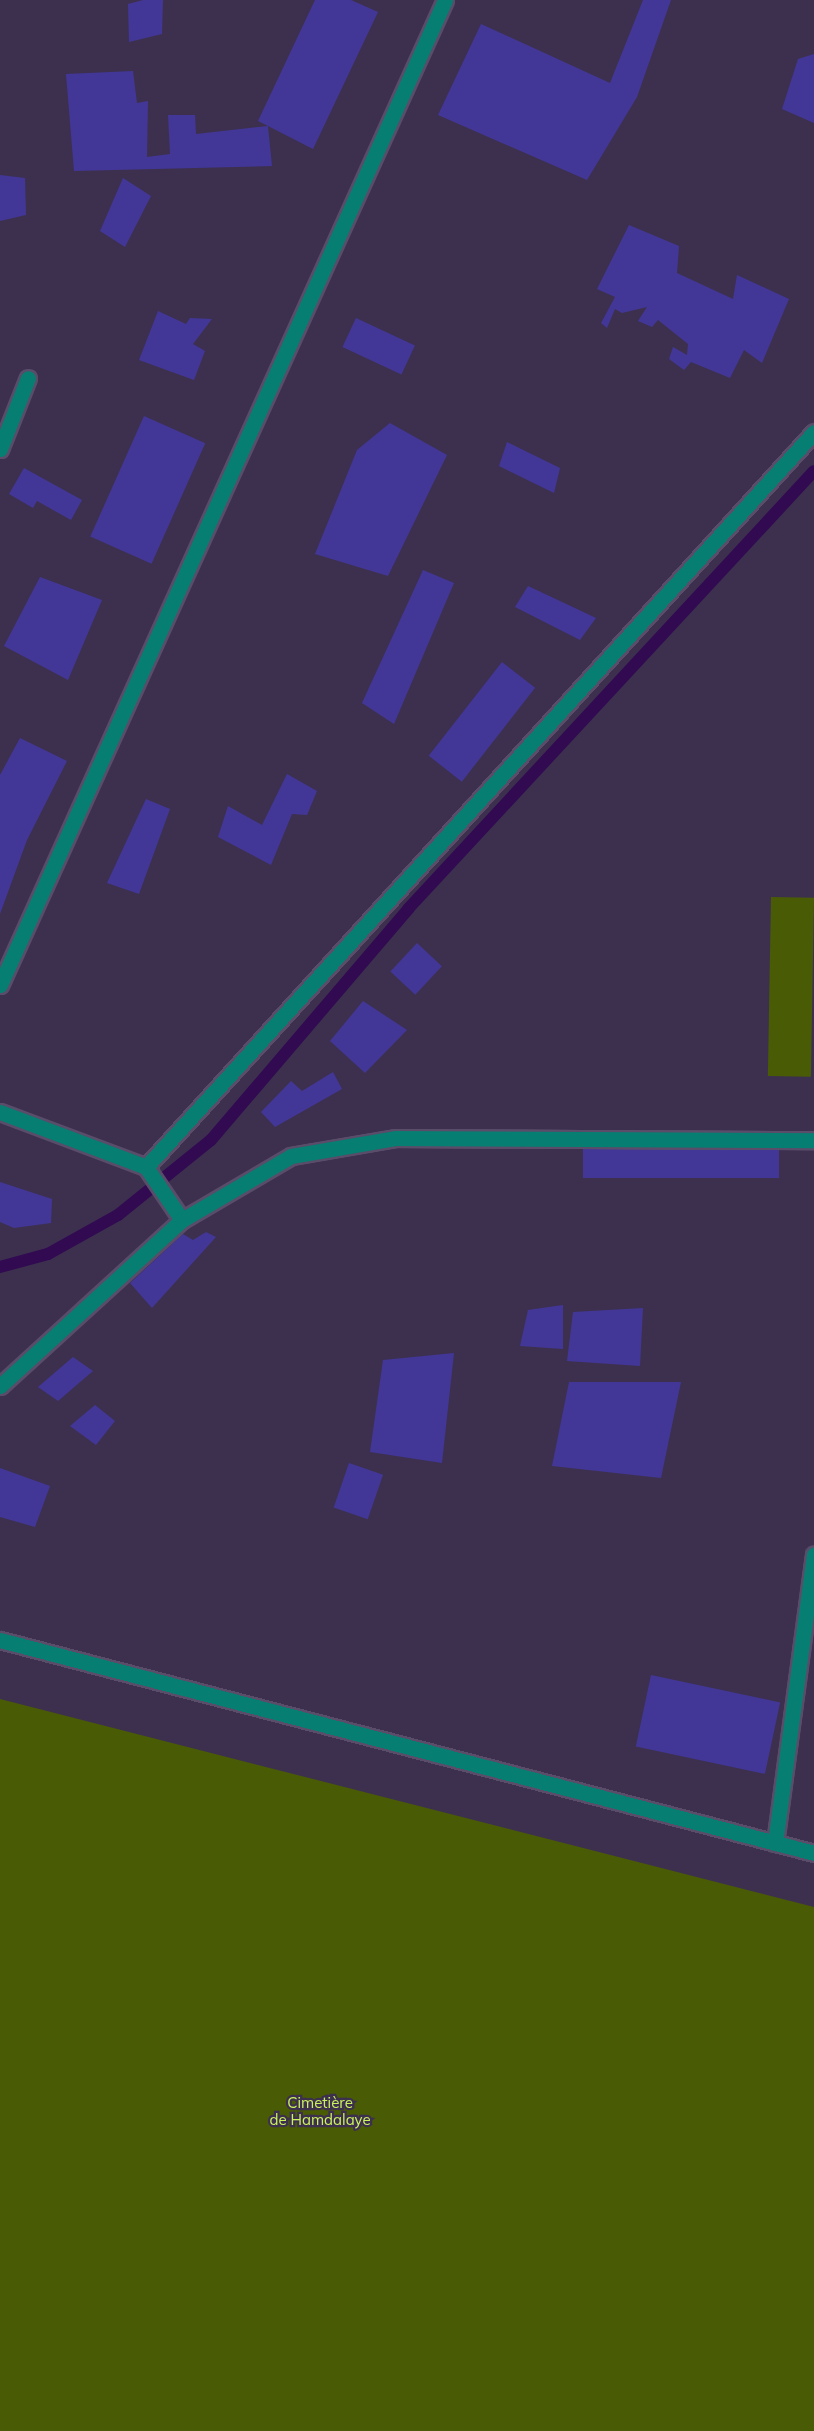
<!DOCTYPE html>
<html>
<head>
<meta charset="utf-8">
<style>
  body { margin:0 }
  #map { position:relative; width:814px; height:2431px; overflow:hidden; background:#3d304f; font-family:Mulish,sans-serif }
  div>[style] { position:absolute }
  .green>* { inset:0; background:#495c05; transform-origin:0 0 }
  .stream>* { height:12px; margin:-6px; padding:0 6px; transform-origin:6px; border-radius:6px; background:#310a52 }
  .building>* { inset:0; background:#423797; transform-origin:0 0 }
  .roads { filter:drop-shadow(2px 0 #594d6a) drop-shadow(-2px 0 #594d6a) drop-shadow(0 2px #594d6a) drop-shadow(0 -2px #594d6a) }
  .minor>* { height:15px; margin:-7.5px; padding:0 7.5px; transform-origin:7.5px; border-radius:7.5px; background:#067f72 }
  span { translate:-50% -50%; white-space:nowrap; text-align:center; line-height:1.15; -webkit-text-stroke:4.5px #3d304f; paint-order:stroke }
  .park-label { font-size:15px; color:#caf25c }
</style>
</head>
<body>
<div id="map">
  <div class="green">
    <div style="left:771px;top:897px;width:43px;height:179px;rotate:1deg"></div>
    <div style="clip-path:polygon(0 1699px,814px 1907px,814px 2431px,0 2431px)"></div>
  </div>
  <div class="stream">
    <div style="left:0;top:1267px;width:50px;rotate:-15.2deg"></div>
    <div style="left:48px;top:1254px;width:80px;rotate:-29.1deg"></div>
    <div style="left:118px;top:1215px;width:119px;rotate:-38.9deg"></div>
    <div style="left:211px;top:1140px;width:304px;rotate:-49.5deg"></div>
    <div style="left:408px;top:909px;width:597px;rotate:-47.17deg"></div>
  </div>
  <div class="building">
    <div style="clip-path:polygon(143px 0,163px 0,162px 34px,129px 42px,128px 4px)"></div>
    <div style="clip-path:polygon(315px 0,351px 0,378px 12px,313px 149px,268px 126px,272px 166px,74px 171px,66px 74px,133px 71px,137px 103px,148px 101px,147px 157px,170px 154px,168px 115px,195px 115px,196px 134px,268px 126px,258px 121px)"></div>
    <div style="clip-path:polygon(643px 0,671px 0,637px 97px,587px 180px,438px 115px,481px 24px,610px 83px)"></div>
    <div style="clip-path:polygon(814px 54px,814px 123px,782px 109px,798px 59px)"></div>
    <div style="clip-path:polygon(0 175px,25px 178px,26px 215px,0 221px)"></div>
    <div style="clip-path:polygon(123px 178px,151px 196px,125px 247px,100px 231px)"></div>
    <div style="clip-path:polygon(629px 225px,679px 246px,677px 273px,733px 299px,737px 275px,789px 299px,762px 363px,744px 350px,730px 378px,691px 362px,684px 370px,669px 359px,673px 347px,687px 355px,688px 344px,658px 320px,652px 327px,638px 321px,647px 307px,622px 313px,615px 309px,607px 328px,601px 323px,615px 297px,597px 289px)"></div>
    <div style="clip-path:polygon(158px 311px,186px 324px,190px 318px,212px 319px,193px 344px,205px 351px,194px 380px,139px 360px)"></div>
    <div style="left:356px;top:318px;width:65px;height:32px;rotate:25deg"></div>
    <div style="left:144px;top:416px;width:67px;height:132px;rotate:24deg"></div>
    <div style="clip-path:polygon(390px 423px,447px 455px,388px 576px,315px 554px,357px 450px)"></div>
    <div style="clip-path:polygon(507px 442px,560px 468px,554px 493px,499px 466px)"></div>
    <div style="clip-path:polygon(24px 468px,82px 500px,71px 520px,37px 501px,33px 508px,9px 494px)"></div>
    <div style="clip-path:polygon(423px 570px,454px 583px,394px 724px,362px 703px)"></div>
    <div style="clip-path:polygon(40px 577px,102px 600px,68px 680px,4px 646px)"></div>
    <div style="clip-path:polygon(528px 586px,596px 618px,580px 640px,515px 607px)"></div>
    <div style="left:502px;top:662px;width:42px;height:119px;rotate:38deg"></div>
    <div style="clip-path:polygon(20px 738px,67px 761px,27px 840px,0 914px,0 775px)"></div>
    <div style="clip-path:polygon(287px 774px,317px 791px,307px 815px,292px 814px,271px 865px,218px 837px,228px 806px,262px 825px)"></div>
    <div style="clip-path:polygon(146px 799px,170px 809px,139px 894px,107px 883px)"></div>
    <div style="left:417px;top:943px;width:34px;height:39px;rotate:43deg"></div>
    <div style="clip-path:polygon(363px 1001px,407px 1030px,365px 1073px,330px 1041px)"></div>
    <div style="clip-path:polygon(333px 1072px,342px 1089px,275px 1127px,261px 1112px,291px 1081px,302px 1091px)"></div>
    <div style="left:583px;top:1139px;width:196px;height:39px"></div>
    <div style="clip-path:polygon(0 1182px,52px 1199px,51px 1223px,14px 1228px,0 1222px)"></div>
    <div style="clip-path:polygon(206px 1232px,216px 1237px,152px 1308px,130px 1283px,183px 1234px,193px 1240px)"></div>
    <div style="clip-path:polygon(563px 1305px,563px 1349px,520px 1346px,528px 1310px)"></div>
    <div style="clip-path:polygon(643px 1308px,640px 1366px,567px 1361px,573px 1312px)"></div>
    <div style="clip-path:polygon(454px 1353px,442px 1463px,370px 1452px,383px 1360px)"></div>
    <div style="clip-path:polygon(73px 1357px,93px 1371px,58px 1401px,38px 1387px)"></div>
    <div style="clip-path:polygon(569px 1382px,681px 1382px,661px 1478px,552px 1466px)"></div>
    <div style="clip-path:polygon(95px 1405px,115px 1421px,96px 1445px,70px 1426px)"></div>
    <div style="left:349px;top:1463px;width:36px;height:47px;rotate:19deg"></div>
    <div style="clip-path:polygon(0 1468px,50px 1486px,35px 1527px,0 1517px)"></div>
    <div style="left:651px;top:1675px;width:132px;height:73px;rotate:12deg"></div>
  </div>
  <div class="roads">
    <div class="minor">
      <div style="left:0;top:449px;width:76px;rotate:-68.5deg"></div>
      <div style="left:0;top:985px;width:1081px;rotate:-65.69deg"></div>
      <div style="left:0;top:1112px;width:156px;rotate:20.6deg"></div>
      <div style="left:146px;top:1167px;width:64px;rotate:55.8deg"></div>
      <div style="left:146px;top:1167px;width:993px;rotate:-47.73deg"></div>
      <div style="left:0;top:1386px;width:246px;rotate:-42.4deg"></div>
      <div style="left:182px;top:1220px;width:126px;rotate:-30.4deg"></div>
      <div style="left:291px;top:1156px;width:107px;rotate:-9.7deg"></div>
      <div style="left:396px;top:1138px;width:418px;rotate:0.3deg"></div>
      <div style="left:0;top:1640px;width:841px;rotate:14.66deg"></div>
      <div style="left:775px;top:1843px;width:291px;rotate:-82.3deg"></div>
    </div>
  </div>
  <div class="park-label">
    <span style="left:320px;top:2111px">Cimetière<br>de Hamdalaye</span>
  </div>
</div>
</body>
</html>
